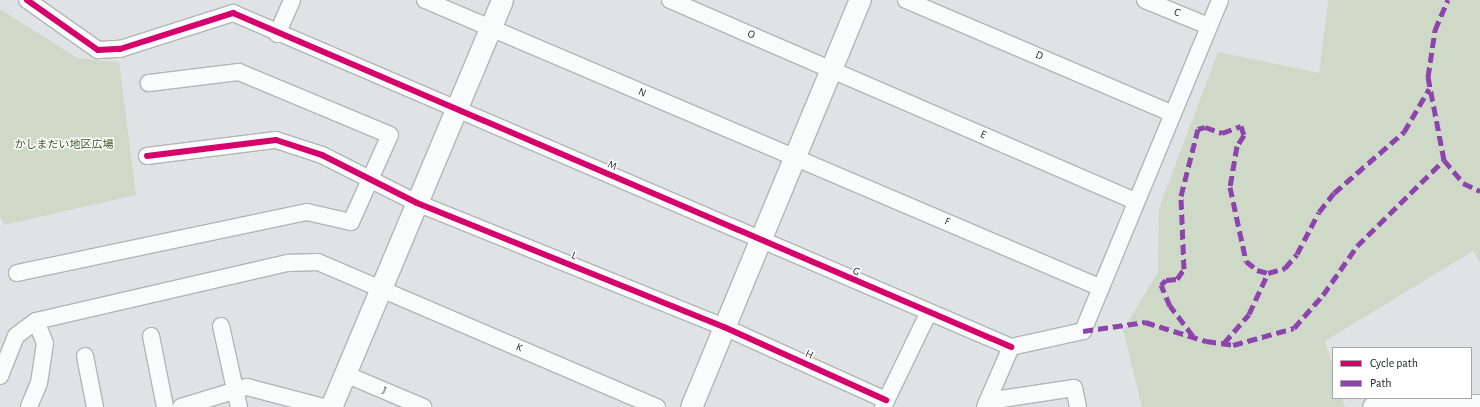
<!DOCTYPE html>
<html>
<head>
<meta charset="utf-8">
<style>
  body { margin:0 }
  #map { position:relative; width:1480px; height:407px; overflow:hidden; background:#e0e3e6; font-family:"Alegreya Sans","Noto Sans JP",sans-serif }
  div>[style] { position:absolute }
  .green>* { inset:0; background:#ced9c8 }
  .roads { filter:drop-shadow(1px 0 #b2b5b7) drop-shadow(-1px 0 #b2b5b7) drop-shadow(0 1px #b2b5b7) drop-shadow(0 -1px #b2b5b7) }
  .minor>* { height:16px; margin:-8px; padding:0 8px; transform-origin:8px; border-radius:8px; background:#fafbfb }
  .tertiary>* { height:21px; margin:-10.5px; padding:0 10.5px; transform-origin:10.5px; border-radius:10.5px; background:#fafbfb }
  .quiet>* { height:5px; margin-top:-2.5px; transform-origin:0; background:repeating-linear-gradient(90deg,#8e44ad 0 10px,transparent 0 15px) }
  .cycleway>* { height:6px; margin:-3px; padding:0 3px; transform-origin:3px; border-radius:3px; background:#d6006c }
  span { translate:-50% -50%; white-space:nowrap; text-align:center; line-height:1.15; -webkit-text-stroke:3px #fff; paint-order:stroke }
  .street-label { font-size:11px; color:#222425 }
  .park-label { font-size:11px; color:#3d5721 }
  .legend { position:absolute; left:1332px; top:347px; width:140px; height:52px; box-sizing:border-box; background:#fff; border:1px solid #a7a7a8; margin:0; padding:5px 7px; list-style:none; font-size:12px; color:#222425 }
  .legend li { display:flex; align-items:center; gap:8px; height:20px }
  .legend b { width:20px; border:1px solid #a7a7a8 }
</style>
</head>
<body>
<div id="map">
  <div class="green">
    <div style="clip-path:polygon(1328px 0,1480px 0,1480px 262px,1473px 251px,1325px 341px,1333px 367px,1333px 398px,1342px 398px,1345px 407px,1142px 407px,1123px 330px,1158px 272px,1159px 208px,1218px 52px,1319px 73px)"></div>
    <div style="clip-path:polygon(0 9px,77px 58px,119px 62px,136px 195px,4px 225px,0 216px)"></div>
  </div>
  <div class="roads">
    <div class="minor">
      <div style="left:27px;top:0;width:87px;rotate:35.2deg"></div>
      <div style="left:98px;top:50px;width:22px;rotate:-3deg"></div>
      <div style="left:120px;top:49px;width:119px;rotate:-17.7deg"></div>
      <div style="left:233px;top:13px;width:847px;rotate:23.23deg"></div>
      <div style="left:425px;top:0;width:733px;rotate:23.07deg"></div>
      <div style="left:670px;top:0;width:507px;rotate:23.38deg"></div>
      <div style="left:906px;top:0;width:288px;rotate:23.1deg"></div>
      <div style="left:1145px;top:0;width:68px;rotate:22.4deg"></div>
      <div style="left:277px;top:34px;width:37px;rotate:-66deg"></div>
      <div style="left:147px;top:156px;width:130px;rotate:-7.1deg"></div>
      <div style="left:276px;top:140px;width:48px;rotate:18.1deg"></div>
      <div style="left:322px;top:155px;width:106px;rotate:26.8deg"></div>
      <div style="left:417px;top:203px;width:331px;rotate:22deg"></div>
      <div style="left:724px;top:327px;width:178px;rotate:24.3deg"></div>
      <div style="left:17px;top:273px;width:296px;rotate:-11.9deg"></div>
      <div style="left:307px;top:212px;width:45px;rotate:12.8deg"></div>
      <div style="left:351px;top:222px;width:95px;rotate:-65.9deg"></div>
      <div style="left:390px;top:135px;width:164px;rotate:-157.4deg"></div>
      <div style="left:239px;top:72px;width:91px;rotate:173deg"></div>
      <div style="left:36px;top:321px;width:259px;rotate:-13deg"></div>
      <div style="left:288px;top:263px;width:30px;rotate:-2deg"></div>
      <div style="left:318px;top:262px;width:369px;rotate:23.2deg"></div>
      <div style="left:221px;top:326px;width:83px;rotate:77.5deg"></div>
      <div style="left:151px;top:336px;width:72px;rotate:78.8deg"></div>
      <div style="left:1011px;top:347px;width:74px;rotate:-12.5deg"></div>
      <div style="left:1083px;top:331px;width:358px;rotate:-67.5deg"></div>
      <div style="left:85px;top:356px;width:52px;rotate:78.9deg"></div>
      <div style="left:345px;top:374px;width:85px;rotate:22.9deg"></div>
      <div style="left:0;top:376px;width:43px;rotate:-68.2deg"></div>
      <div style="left:16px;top:336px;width:25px;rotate:-37deg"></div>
      <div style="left:36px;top:321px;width:24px;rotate:68deg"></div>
      <div style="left:45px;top:343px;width:40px;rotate:98.5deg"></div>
      <div style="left:39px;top:383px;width:26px;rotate:113deg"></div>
      <div style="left:988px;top:401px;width:87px;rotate:-8.6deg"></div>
      <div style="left:1074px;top:388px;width:19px;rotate:78deg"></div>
      <div style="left:181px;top:407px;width:69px;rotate:-16.9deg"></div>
      <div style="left:247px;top:387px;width:80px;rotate:14.6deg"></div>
      <div style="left:883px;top:407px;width:103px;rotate:-64.2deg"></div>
      <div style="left:985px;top:407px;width:65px;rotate:-66.6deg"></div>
    </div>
    <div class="tertiary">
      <div style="left:331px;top:407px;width:441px;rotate:-67.2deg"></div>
      <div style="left:691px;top:407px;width:441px;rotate:-67.5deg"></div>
      <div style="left:1373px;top:407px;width:107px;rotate:-1.1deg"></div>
    </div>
  </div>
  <div class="quiet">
    <div style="left:1444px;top:160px;width:30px;rotate:50deg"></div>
    <div style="left:1463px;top:183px;width:19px;rotate:25deg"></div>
    <div style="left:1083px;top:331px;width:63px;rotate:-8.3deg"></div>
    <div style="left:1145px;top:322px;width:64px;rotate:17.3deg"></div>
    <div style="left:1206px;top:341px;width:27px;rotate:8deg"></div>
    <div style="left:1233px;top:345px;width:63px;rotate:-15.6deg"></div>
    <div style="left:1294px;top:328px;width:44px;rotate:-48.7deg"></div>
    <div style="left:1323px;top:295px;width:60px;rotate:-55.2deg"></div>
    <div style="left:1357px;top:246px;width:122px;rotate:-44.7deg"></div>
    <div style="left:1444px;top:160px;width:85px;rotate:-100.9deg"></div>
    <div style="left:1428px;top:77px;width:48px;rotate:-81.5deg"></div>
    <div style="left:1435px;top:30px;width:33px;rotate:-67deg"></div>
    <div style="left:1193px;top:336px;width:38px;rotate:-127deg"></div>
    <div style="left:1170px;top:306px;width:23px;rotate:-113deg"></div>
    <div style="left:1161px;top:285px;width:7px;rotate:-45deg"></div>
    <div style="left:1166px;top:280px;width:11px;rotate:-5deg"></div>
    <div style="left:1177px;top:279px;width:12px;rotate:-55deg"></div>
    <div style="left:1184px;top:269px;width:73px;rotate:-92.4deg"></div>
    <div style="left:1181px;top:196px;width:69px;rotate:-75.8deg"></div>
    <div style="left:1198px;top:129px;width:7px;rotate:-16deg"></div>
    <div style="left:1205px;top:127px;width:18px;rotate:19deg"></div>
    <div style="left:1222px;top:133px;width:20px;rotate:-20deg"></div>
    <div style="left:1241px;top:126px;width:9px;rotate:72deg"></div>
    <div style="left:1244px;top:135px;width:13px;rotate:122deg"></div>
    <div style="left:1237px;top:146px;width:42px;rotate:99.7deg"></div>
    <div style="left:1230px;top:187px;width:76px;rotate:77.8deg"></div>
    <div style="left:1246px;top:261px;width:14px;rotate:39deg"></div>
    <div style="left:1257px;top:270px;width:11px;rotate:15deg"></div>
    <div style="left:1268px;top:273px;width:18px;rotate:-16deg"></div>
    <div style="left:1285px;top:268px;width:18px;rotate:-49deg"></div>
    <div style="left:1297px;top:254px;width:47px;rotate:-62.4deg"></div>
    <div style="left:1319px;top:212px;width:24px;rotate:-52deg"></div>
    <div style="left:1334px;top:193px;width:93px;rotate:-41.1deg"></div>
    <div style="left:1404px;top:132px;width:50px;rotate:-59.8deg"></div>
    <div style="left:1224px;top:343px;width:38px;rotate:-49deg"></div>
    <div style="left:1249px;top:314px;width:45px;rotate:-65.1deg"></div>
  </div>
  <div class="cycleway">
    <div style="left:27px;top:0;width:87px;rotate:35.2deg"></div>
    <div style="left:98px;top:50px;width:22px;rotate:-3deg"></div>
    <div style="left:120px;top:49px;width:119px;rotate:-17.7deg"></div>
    <div style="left:233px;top:13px;width:847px;rotate:23.23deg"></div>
    <div style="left:147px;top:156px;width:130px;rotate:-7.1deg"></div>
    <div style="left:276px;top:140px;width:48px;rotate:18.1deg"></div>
    <div style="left:322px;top:155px;width:106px;rotate:26.8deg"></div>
    <div style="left:417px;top:203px;width:331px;rotate:22deg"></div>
    <div style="left:724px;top:327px;width:178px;rotate:24.3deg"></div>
  </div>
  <div class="street-label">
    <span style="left:1177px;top:13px;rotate:23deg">C</span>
    <span style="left:751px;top:35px;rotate:23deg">O</span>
    <span style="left:1039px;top:56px;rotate:23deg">D</span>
    <span style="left:642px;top:93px;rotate:23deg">N</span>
    <span style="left:983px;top:135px;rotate:23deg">E</span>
    <span style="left:612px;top:166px;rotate:23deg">M</span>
    <span style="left:947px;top:222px;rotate:23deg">F</span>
    <span style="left:574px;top:256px;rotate:22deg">L</span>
    <span style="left:856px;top:272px;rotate:24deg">G</span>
    <span style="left:519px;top:348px;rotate:23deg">K</span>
    <span style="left:809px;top:355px;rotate:24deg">H</span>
    <span style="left:384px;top:391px;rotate:23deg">J</span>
  </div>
  <div class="park-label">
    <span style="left:64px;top:145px">かしまだい地区広場</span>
  </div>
  <ul class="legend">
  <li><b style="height:5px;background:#d6006c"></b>Cycle path</li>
  <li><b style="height:5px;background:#8e44ad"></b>Path</li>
  </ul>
</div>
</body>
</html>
